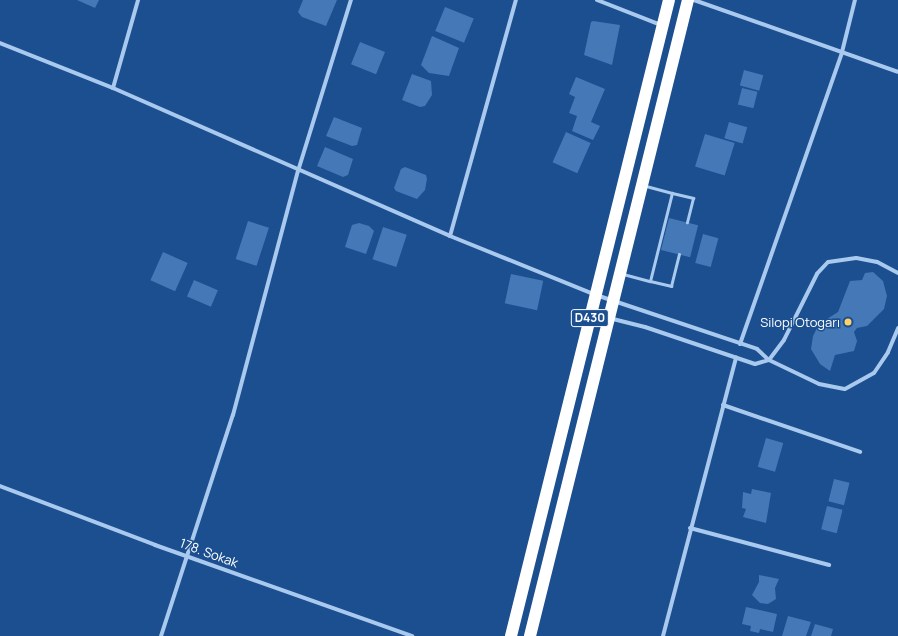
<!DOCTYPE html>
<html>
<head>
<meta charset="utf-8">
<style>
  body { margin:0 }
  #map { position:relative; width:898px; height:636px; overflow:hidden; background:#1b4f8f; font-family:Manrope,sans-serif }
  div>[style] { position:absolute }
  .building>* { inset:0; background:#4478b7; transform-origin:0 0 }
  .lane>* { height:3px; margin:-1.5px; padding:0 1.5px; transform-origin:1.5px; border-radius:1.5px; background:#a9c9ee }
  .street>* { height:4px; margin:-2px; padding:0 2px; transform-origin:2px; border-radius:2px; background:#a9c9ee }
  .highway>* { height:12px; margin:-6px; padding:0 6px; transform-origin:6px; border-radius:6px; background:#fff }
  .dots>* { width:11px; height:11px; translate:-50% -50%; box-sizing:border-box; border:2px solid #1b4f8f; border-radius:50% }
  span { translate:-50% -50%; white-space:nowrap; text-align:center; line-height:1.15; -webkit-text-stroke:3px #1b4f8f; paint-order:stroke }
  .shield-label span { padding:1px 3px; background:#1b4f8f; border:1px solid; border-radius:3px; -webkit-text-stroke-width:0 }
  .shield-label { font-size:12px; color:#fff; font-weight:700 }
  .poi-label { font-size:13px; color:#fff }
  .right { translate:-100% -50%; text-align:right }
  .street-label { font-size:13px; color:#fff }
</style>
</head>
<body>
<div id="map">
  <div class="building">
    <div style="clip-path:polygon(77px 0,99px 0,95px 8px)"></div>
    <div style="clip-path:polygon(303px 0,337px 0,326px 26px,302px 17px,298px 12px)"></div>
    <div style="left:445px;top:7px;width:31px;height:26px;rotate:22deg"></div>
    <div style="clip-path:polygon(593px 21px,620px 25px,612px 65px,584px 55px,591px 22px)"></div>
    <div style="clip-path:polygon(432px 36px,459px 48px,449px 76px,429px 73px,421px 65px)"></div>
    <div style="left:360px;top:42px;width:27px;height:24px;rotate:22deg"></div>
    <div style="left:744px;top:70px;width:20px;height:16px;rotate:15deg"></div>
    <div style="clip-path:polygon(412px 74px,431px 81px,432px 95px,425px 106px,420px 107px,402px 100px)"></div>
    <div style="clip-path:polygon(576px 77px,605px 89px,591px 122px,600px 126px,593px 140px,572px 131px,577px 116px,569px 113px,575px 97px,569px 94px)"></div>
    <div style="left:742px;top:88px;width:16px;height:17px;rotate:14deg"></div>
    <div style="clip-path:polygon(334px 117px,362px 128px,357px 145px,352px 146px,326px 136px)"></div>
    <div style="left:729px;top:122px;width:19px;height:17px;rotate:16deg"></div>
    <div style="left:566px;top:132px;width:27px;height:33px;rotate:24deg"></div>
    <div style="left:705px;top:134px;width:31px;height:34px;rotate:17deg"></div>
    <div style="clip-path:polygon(325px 147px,353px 159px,348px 175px,343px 177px,317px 166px)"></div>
    <div style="clip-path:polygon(405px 167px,426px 175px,427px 179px,425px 190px,417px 199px,396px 191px,394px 188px,401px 169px)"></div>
    <div style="left:669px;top:218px;width:30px;height:33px;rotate:14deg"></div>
    <div style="left:248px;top:221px;width:22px;height:40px;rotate:18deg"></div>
    <div style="clip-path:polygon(359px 223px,369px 226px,374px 231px,366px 254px,345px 247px,352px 225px)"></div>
    <div style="left:383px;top:227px;width:25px;height:34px;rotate:18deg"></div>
    <div style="left:703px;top:234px;width:16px;height:30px;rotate:15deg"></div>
    <div style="left:163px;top:252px;width:27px;height:31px;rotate:24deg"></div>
    <div style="clip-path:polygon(873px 272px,883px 281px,887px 296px,884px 309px,867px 326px,857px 328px,854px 332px,857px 341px,854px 351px,835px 355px,830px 371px,820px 364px,811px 349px,813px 336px,819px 324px,838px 312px,850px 281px,862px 280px,865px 273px)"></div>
    <div style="left:511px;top:274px;width:33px;height:30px;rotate:12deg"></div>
    <div style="left:194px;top:280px;width:26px;height:18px;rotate:23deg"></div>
    <div style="left:766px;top:438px;width:18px;height:30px;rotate:16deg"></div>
    <div style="left:834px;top:479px;width:16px;height:23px;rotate:14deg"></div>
    <div style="clip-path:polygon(752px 489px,771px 493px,766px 523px,743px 517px,746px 509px,742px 508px,743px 492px,751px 494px)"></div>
    <div style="left:827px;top:506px;width:16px;height:24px;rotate:14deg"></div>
    <div style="clip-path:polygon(759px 575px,779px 579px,775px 588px,776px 599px,768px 604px,760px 603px,752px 595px,759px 582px)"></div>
    <div style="clip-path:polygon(746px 607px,777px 614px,773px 632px,760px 629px,759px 633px,750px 631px,751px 626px,742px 624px)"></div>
    <div style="clip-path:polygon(788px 616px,811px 622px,806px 636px,782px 636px)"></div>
    <div style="clip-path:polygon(815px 624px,833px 629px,831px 636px,811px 636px)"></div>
  </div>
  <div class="lane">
    <div style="left:672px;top:193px;width:22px;rotate:13deg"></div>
    <div style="left:693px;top:198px;width:25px;rotate:104deg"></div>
    <div style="left:623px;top:274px;width:28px;rotate:15deg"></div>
    <div style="left:650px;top:281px;width:91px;rotate:-76deg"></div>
    <div style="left:672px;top:193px;width:28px;rotate:-165deg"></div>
    <div style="left:650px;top:281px;width:22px;rotate:13deg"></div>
    <div style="left:671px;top:286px;width:33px;rotate:-76deg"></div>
  </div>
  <div class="street">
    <div style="left:597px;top:0;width:69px;rotate:21.3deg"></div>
    <div style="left:694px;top:0;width:216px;rotate:19.4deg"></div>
    <div style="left:0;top:43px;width:122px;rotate:21.7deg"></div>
    <div style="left:113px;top:88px;width:368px;rotate:23.7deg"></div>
    <div style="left:450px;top:236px;width:157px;rotate:22deg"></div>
    <div style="left:596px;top:295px;width:170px;rotate:18.5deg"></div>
    <div style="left:757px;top:349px;width:16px;rotate:43deg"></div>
    <div style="left:113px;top:88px;width:91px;rotate:-74.1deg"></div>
    <div style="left:450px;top:236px;width:245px;rotate:-74.4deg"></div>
    <div style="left:898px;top:273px;width:24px;rotate:-152deg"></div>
    <div style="left:877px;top:262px;width:21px;rotate:-169deg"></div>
    <div style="left:856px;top:258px;width:28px;rotate:172deg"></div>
    <div style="left:828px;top:262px;width:16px;rotate:133deg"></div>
    <div style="left:817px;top:274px;width:74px;rotate:116.6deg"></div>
    <div style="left:784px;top:340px;width:25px;rotate:127deg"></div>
    <div style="left:769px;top:360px;width:55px;rotate:25.6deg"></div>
    <div style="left:819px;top:384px;width:26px;rotate:11deg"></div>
    <div style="left:845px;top:389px;width:33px;rotate:-29deg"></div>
    <div style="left:874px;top:373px;width:25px;rotate:-56deg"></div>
    <div style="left:888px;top:352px;width:26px;rotate:-67deg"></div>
    <div style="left:591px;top:318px;width:18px"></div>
    <div style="left:609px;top:318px;width:37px;rotate:14deg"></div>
    <div style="left:645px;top:327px;width:116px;rotate:18.6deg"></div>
    <div style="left:755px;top:364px;width:15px;rotate:-16deg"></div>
    <div style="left:740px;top:344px;width:309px;rotate:-70.7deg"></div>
    <div style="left:842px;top:52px;width:54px;rotate:-76deg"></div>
    <div style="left:723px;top:405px;width:145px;rotate:18.9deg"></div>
    <div style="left:0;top:486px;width:166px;rotate:20.8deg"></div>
    <div style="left:155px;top:545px;width:273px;rotate:19.5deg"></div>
    <div style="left:690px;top:528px;width:144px;rotate:14.9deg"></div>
    <div style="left:161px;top:636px;width:232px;rotate:-72deg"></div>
    <div style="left:233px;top:415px;width:253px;rotate:-75.1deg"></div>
    <div style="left:298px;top:171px;width:179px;rotate:-72.8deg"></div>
    <div style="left:663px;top:636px;width:288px;rotate:-75.3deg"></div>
  </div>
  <div class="highway">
    <div style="left:511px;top:636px;width:655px;rotate:-76.05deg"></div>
    <div style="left:530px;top:636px;width:655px;rotate:-76.05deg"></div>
  </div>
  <div class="dots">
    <div style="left:848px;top:322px;background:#ffd166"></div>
  </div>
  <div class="shield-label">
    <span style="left:590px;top:318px">D430</span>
  </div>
  <div class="poi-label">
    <span class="right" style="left:840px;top:322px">Silopi Otogarı</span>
  </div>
  <div class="street-label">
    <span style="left:209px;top:553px;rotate:20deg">178. Sokak</span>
  </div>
</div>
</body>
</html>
